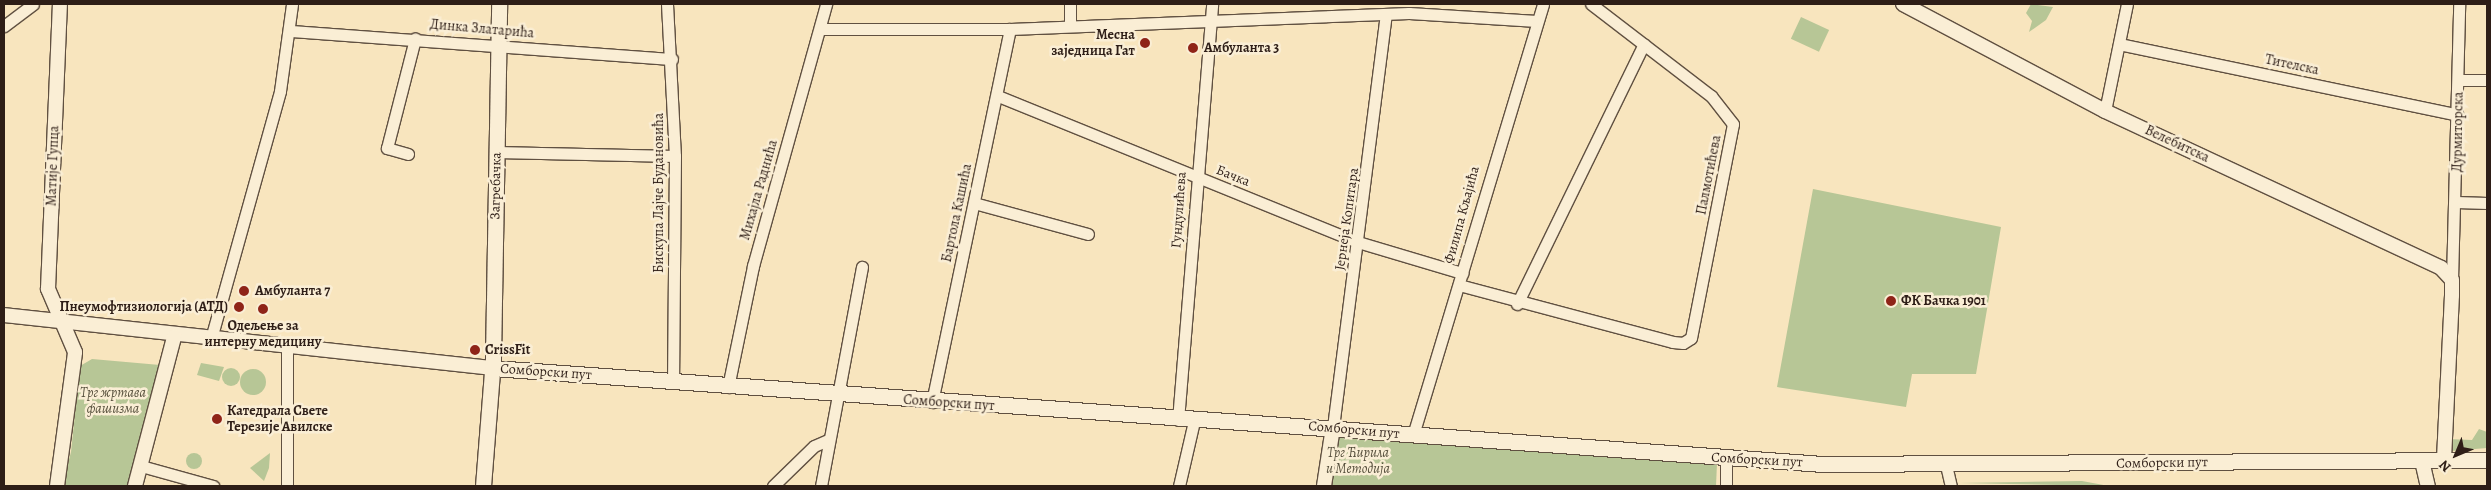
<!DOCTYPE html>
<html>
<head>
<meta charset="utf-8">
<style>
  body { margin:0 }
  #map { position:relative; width:2491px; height:490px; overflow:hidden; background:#f8e5be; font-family:Alegreya,serif }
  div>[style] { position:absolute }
  .green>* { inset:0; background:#b7c696; transform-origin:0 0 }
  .round { border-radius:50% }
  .roads { filter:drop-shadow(1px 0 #605041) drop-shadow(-1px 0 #605041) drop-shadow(0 1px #605041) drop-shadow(0 -1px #605041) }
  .minor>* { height:11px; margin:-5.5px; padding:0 5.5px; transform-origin:5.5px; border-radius:5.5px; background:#faeed5 }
  .tertiary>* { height:14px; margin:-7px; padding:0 7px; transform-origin:7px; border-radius:7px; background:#faeed5 }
  .secondary>* { height:15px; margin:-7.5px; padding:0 7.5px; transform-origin:7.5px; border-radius:7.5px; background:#faeed5 }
  .dots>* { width:14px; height:14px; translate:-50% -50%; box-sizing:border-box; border:2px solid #faeed5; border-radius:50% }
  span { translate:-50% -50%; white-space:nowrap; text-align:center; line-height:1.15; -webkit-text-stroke:5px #faeed5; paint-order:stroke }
  .street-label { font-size:14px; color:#2e1e17 }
  .poi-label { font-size:14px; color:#2e1e17; font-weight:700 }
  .right { translate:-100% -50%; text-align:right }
  .left { translate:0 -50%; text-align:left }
  .park-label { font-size:14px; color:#57503d; font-style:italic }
  .frame { position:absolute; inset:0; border:5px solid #2e1e17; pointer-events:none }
  .north { position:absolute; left:2431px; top:430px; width:50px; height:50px; -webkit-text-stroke:4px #faeed5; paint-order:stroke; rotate:225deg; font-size:14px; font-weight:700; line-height:20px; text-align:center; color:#2e1e17 }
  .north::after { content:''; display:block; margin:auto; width:18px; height:22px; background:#2e1e17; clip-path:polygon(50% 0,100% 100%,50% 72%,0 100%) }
</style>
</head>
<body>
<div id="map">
  <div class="green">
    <div style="clip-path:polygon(2031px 4px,2053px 7px,2046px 20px,2029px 32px,2032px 21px,2026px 13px)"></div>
    <div style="left:1801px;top:17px;width:31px;height:24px;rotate:25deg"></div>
    <div style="clip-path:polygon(1813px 189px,2001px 227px,1976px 374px,1912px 374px,1906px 407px,1777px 387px)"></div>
    <div style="clip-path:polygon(92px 359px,160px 365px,131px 486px,62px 486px,71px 452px,80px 366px)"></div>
    <div style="clip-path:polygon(201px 363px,224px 367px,219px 381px,197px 375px)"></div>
    <div class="round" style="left:222px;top:368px;width:18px;height:18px"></div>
    <div class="round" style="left:240px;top:369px;width:26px;height:26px"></div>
    <div style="clip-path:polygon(2479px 429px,2487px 432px,2487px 448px,2451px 451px,2447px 439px,2472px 440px)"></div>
    <div style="clip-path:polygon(1336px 434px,1717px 463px,1716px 486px,1327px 486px)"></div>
    <div style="clip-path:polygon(270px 453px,269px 468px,264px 481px,250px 468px)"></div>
    <div class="round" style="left:186px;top:453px;width:16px;height:16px"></div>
    <div style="clip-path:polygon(2082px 481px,2109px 486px,1959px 483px)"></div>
  </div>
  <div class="roads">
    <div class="minor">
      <div style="left:667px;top:4px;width:152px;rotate:87deg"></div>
      <div style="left:675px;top:156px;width:226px;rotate:90.5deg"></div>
      <div style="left:4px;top:26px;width:36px;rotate:-37deg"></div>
      <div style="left:1070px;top:26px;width:22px;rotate:-90deg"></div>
      <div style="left:821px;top:29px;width:189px"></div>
      <div style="left:1010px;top:29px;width:399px;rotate:-2.3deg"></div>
      <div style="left:1409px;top:13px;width:128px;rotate:3.6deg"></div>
      <div style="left:290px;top:31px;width:383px;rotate:4.2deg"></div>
      <div style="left:2119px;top:44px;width:346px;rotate:11.8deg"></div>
      <div style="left:2459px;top:80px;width:28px"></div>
      <div style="left:998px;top:96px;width:388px;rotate:22.1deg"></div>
      <div style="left:1358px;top:242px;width:109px;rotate:16.6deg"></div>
      <div style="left:2105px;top:111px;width:109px;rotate:-78.4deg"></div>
      <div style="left:496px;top:152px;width:179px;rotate:1.3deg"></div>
      <div style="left:408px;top:154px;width:22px;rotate:-164deg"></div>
      <div style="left:387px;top:148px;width:113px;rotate:-75.6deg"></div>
      <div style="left:2456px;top:202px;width:31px;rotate:2deg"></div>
      <div style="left:974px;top:203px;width:118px;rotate:15.2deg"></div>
      <div style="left:2452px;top:280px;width:276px;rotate:-88.5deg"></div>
      <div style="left:1459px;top:285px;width:221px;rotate:14.9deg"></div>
      <div style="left:1673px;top:342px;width:10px;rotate:6deg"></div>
      <div style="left:1683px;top:343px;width:9px;rotate:-32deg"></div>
      <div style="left:1691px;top:338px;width:218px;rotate:-78.9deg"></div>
      <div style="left:1733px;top:124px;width:36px;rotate:-128deg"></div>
      <div style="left:1711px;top:96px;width:151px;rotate:-142.5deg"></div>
      <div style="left:1517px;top:304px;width:289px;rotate:-64deg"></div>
      <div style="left:212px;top:335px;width:253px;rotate:-74.4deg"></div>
      <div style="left:280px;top:91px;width:88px;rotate:-82.1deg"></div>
      <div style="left:728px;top:387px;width:124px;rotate:-78.3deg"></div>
      <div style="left:753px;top:266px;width:272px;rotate:-74.4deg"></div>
      <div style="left:932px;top:402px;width:381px;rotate:-78.2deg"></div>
      <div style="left:1178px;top:420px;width:417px;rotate:-85.3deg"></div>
      <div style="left:1333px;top:427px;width:416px;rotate:-82.7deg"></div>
      <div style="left:1413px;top:435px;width:450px;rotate:-73.2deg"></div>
      <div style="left:1726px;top:458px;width:28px;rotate:90deg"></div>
      <div style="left:1946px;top:465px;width:22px;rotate:77deg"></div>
      <div style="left:141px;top:466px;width:75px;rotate:15.5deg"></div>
      <div style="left:287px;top:486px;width:142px;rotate:-90deg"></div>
      <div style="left:773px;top:486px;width:57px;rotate:-44.3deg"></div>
      <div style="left:814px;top:446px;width:15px;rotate:-23deg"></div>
      <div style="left:821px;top:486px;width:223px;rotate:-79.4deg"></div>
      <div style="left:1179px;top:486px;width:67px;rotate:-77deg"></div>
    </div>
    <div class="tertiary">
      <div style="left:1903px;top:4px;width:229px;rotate:27.9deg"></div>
      <div style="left:2105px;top:111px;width:371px;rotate:25deg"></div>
      <div style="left:2441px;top:268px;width:16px;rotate:47deg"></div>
      <div style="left:2452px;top:280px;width:15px;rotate:90deg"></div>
      <div style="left:2452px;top:295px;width:166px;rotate:92.8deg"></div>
      <div style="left:4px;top:315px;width:492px;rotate:6.2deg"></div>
      <div style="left:2422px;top:461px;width:26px;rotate:77deg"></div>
      <div style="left:57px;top:486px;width:135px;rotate:-82.3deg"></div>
      <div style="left:75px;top:352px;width:69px;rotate:-113.2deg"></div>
      <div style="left:48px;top:289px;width:285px;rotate:-87.6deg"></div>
      <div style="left:135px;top:486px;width:154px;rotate:-75.3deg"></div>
      <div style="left:1324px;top:486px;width:60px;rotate:-81.3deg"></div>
    </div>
    <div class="secondary">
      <div style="left:493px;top:368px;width:1334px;rotate:4.13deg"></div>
      <div style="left:1824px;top:464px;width:663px;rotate:-0.35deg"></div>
      <div style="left:483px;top:486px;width:128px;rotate:-85.5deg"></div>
      <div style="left:493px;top:358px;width:354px;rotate:-89deg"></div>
    </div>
  </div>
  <div class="dots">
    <div style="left:1145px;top:43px;background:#8f2418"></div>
    <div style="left:1193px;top:48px;background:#8f2418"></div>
    <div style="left:244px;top:291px;background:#8f2418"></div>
    <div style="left:1891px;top:301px;background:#8f2418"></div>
    <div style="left:239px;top:307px;background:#8f2418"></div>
    <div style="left:263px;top:309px;background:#8f2418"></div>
    <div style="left:475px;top:350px;background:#8f2418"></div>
    <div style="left:217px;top:419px;background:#8f2418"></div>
  </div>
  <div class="street-label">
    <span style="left:482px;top:29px;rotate:5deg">Динка Златарића</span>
    <span style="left:2292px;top:65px;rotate:12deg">Тителска</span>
    <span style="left:2458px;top:132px;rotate:-89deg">Дурмиторска</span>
    <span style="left:2177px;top:144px;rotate:25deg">Велебитска</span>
    <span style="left:53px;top:166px;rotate:-88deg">Матије Гупца</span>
    <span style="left:1709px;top:175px;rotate:-79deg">Палмотићева</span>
    <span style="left:1233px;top:176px;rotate:22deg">Бачка</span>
    <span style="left:496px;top:186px;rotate:-89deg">Загребачка</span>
    <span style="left:759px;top:190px;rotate:-74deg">Михајла Раднића</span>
    <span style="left:659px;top:193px;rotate:-90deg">Бискупа Лајче Будановића</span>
    <span style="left:1179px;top:210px;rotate:-86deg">Гундулићева</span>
    <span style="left:957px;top:213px;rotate:-78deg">Бартола Кашића</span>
    <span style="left:1462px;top:215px;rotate:-75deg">Филипа Кљајића</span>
    <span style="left:1347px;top:219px;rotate:-82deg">Јернеја Копитара</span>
    <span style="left:546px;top:372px;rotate:4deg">Сомборски пут</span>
    <span style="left:949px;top:403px;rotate:4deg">Сомборски пут</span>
    <span style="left:1354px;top:430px;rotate:5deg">Сомборски пут</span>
    <span style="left:1757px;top:460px;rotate:3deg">Сомборски пут</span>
    <span style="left:2162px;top:463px;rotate:-1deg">Сомборски пут</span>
  </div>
  <div class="poi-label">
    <span class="right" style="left:1135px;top:43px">Месна<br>заједница Гат</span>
    <span class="left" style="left:1204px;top:48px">Амбуланта 3</span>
    <span class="left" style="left:255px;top:291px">Амбуланта 7</span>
    <span class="left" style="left:1901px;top:301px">ФК Бачка 1901</span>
    <span class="right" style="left:228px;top:307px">Пнеумофтизиологија (АТД)</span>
    <span style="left:263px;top:334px">Одељење за<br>интерну медицину</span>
    <span class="left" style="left:485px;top:350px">CrissFit</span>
    <span class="left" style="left:227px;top:419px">Катедрала Свете<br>Терезије Авилске</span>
  </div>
  <div class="park-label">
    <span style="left:113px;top:401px">Трг жртава<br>фашизма</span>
    <span style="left:1358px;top:461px">Трг Ћирила<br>и Методија</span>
  </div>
  <div class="frame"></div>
  <div class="north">N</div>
</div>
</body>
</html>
